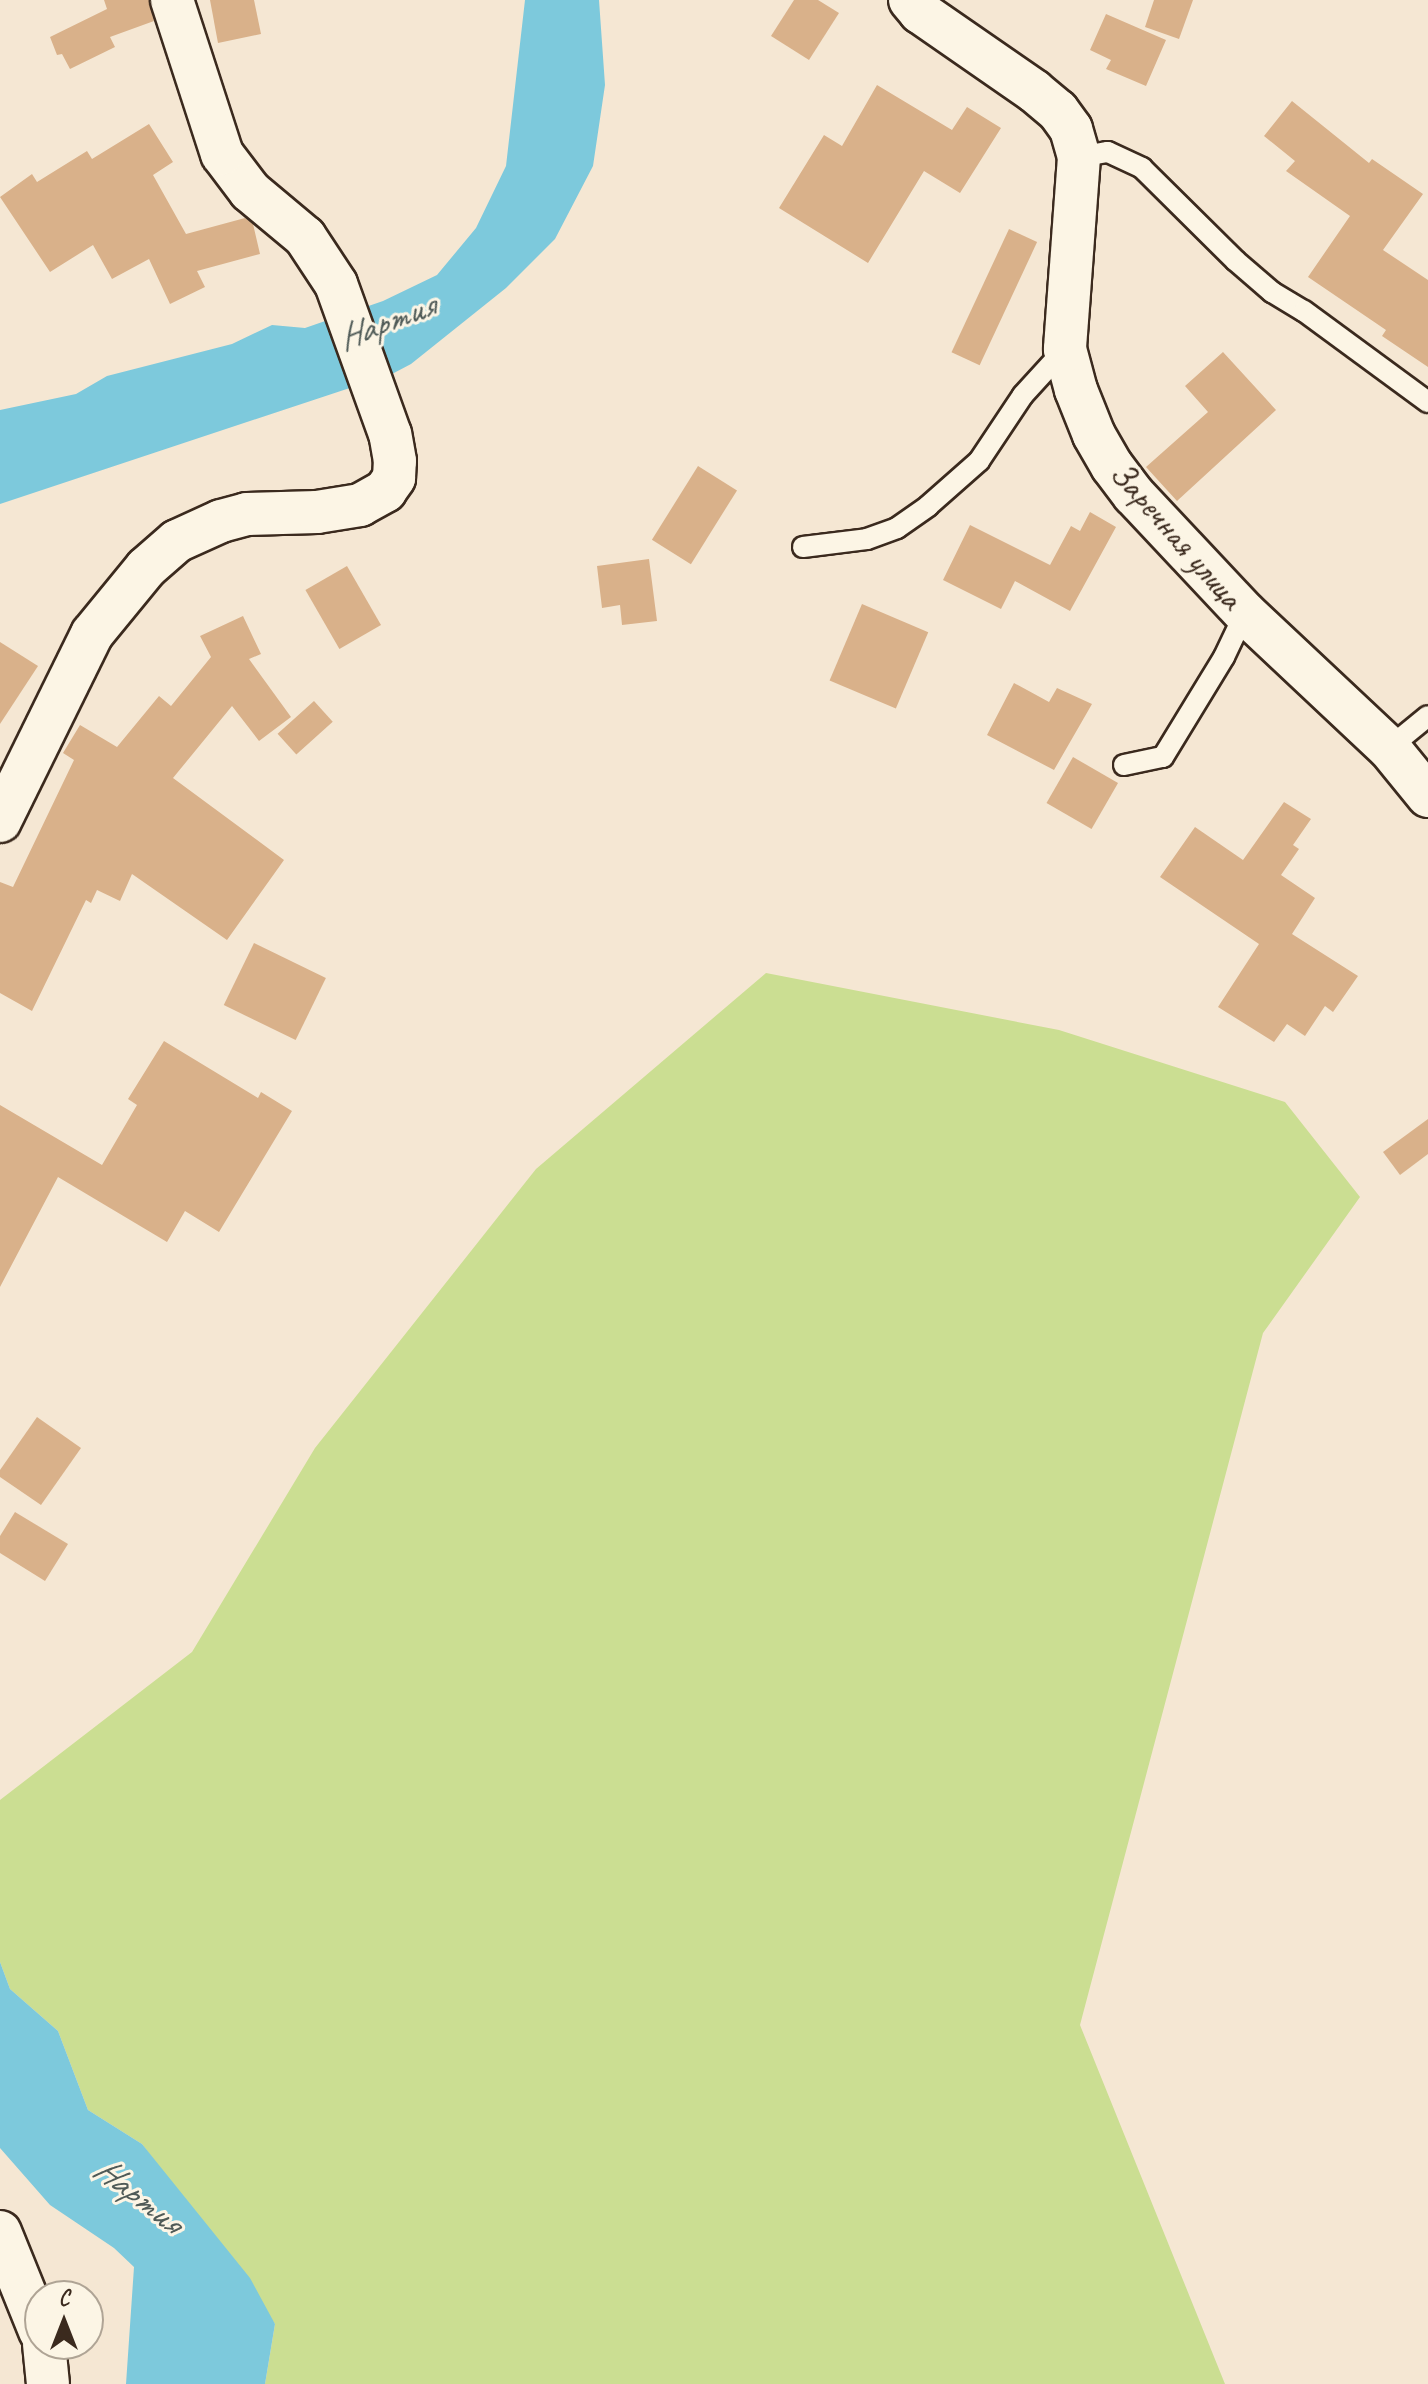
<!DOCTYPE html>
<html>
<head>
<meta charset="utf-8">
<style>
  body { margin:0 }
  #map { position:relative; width:1428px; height:2384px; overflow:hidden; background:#f5e7d3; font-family:Caveat,sans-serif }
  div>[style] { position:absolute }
  .green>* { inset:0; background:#cbde92 }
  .water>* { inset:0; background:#7dc9dc }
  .building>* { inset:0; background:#d9b18a; transform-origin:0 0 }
  .roads { filter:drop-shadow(2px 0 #3b2a1e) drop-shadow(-2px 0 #3b2a1e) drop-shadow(0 2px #3b2a1e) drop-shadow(0 -2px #3b2a1e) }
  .lane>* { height:20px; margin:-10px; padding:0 10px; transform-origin:10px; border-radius:10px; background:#fcf5e5 }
  .street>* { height:42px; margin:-21px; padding:0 21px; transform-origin:21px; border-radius:21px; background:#fcf5e5 }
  span { translate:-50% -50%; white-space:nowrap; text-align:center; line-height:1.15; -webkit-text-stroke:6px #fcf5e5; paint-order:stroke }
  .street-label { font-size:34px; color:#3b2a1e }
  .water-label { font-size:36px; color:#4f5a57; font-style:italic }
  .north { position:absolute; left:24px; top:2280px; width:80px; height:80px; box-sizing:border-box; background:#fcf5e5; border:2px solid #afa495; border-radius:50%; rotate:0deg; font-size:22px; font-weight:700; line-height:32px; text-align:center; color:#3b2a1e }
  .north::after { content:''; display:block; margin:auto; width:28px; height:36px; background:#3b2a1e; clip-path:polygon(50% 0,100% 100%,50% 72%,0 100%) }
</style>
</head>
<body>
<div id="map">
  <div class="green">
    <div style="clip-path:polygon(766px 973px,1059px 1030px,1285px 1102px,1360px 1197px,1263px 1333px,1080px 2025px,1225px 2384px,265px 2384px,275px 2324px,142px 2144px,88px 2110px,58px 2031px,10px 1989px,0 1962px,0 1800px,192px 1652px,315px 1448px,536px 1169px)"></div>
  </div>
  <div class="water">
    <div style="clip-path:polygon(525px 0,599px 0,605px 85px,593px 166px,555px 239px,506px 288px,411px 364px,392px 374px,0 504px,0 410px,76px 394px,107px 376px,232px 344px,272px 325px,305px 328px,383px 301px,437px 275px,476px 228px,506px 166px)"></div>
    <div style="clip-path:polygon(0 1962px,10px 1989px,58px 2031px,88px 2110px,142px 2144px,250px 2278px,275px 2324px,265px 2384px,126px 2384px,134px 2267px,114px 2248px,50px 2205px,0 2148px)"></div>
  </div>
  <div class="building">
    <div style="clip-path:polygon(104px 0,149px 0,154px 21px,110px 37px,115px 47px,70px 69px,62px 54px,57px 55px,50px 37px,107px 9px)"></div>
    <div style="clip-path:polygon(210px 0,254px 0,261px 34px,218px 43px)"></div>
    <div style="clip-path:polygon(794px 0,818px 0,839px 13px,809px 60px,771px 36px)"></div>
    <div style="clip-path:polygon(1154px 0,1193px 0,1179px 39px,1145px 27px)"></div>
    <div style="clip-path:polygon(1106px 14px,1166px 40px,1146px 86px,1106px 69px,1111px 60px,1090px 50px)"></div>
    <div style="clip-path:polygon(877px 85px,952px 130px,967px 107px,1001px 128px,960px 193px,924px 171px,868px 263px,779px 208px,824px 135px,842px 146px)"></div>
    <div style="clip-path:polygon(1292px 101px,1369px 163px,1372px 159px,1423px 194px,1383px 250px,1428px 280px,1428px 367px,1382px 336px,1386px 330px,1308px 277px,1350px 216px,1286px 171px,1295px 161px,1264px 136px)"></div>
    <div style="clip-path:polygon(149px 124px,173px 162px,153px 175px,186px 234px,245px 218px,253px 224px,260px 254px,197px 271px,205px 287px,170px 304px,149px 259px,112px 279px,93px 245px,50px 272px,0 197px,32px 174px,37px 182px,87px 151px,92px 159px)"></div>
    <div style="left:1009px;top:229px;width:31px;height:136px;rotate:25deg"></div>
    <div style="clip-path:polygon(1223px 352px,1276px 410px,1177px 501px,1146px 467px,1208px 412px,1185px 386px)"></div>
    <div style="left:698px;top:466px;width:46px;height:87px;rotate:32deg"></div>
    <div style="clip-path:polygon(1090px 512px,1116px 527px,1070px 611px,1015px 581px,1001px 609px,943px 580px,970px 525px,1050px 565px,1071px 526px,1080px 531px)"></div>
    <div style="clip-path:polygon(649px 559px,657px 621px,622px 625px,620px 605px,602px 608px,597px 566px)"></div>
    <div style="left:347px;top:566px;width:68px;height:48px;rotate:60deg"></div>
    <div style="left:862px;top:604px;width:72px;height:83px;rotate:23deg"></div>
    <div style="clip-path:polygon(243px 616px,261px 654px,249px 659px,291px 717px,259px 741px,232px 706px,173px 778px,284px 860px,227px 940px,132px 874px,120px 901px,97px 890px,91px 903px,86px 900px,32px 1011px,0 993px,0 882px,13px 887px,74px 760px,63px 753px,80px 725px,117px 747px,159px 696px,171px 706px,211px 657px,200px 636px)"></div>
    <div style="clip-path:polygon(0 642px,38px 666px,0 724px)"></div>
    <div style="clip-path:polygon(1014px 683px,1049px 702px,1057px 688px,1092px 704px,1054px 770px,987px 735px)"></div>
    <div style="left:314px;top:701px;width:28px;height:49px;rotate:48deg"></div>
    <div style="left:1073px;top:757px;width:52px;height:53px;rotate:30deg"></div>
    <div style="clip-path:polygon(1284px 802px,1311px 819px,1293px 845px,1299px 849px,1281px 875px,1315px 898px,1292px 934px,1358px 976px,1333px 1012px,1325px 1006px,1305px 1036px,1287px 1024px,1274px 1042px,1218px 1007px,1259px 944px,1160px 877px,1195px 827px,1243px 860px)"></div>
    <div style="left:254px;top:943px;width:80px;height:69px;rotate:26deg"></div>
    <div style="clip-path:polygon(164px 1041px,258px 1098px,261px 1092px,292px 1111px,219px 1232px,185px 1211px,167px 1242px,58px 1177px,0 1287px,0 1105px,102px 1165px,137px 1105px,128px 1099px)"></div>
    <div style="clip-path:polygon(1428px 1119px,1428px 1154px,1400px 1175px,1383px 1152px)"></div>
    <div style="clip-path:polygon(37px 1417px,81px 1448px,41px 1505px,0 1477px,0 1470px)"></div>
    <div style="clip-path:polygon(15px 1512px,68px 1544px,45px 1581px,0 1553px,0 1536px)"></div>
  </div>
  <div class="roads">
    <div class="lane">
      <div style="left:1079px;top:157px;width:29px;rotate:-10deg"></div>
      <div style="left:1108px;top:152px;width:38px;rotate:25deg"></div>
      <div style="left:1142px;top:168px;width:132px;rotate:44.7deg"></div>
      <div style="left:1236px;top:261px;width:48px;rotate:40.7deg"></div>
      <div style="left:1272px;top:292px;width:37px;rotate:31deg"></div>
      <div style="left:1304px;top:311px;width:154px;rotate:36.3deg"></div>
      <div style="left:803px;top:547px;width:64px;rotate:-7.1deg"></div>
      <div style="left:867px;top:539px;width:32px;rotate:-20deg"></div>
      <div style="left:897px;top:528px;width:38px;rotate:-35deg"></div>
      <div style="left:928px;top:506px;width:68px;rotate:-41.4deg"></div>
      <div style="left:979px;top:461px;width:79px;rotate:-56.3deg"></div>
      <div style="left:1023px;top:395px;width:62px;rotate:-47.6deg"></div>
      <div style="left:1389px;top:748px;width:50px;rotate:-39.4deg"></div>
      <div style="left:1124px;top:765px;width:40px;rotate:-12deg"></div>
      <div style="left:1163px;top:757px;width:117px;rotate:-58.6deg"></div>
      <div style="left:1224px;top:657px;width:49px;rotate:-64.5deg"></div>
    </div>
    <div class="street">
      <div style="left:910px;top:0;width:16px;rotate:50deg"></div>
      <div style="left:920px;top:12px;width:139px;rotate:34.7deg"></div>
      <div style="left:1034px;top:91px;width:31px;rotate:40deg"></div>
      <div style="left:1058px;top:111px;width:22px;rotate:54deg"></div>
      <div style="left:1071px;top:129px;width:29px;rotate:74deg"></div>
      <div style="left:1079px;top:157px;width:193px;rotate:94.2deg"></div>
      <div style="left:1065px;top:349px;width:42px;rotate:75deg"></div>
      <div style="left:1076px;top:390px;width:48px;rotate:68.2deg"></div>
      <div style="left:1094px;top:435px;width:36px;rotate:60deg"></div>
      <div style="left:1112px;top:466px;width:36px;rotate:53deg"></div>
      <div style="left:1134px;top:495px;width:162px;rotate:46.8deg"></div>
      <div style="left:1245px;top:613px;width:197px;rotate:43.2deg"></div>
      <div style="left:1389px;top:748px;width:62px;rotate:50.9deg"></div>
      <div style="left:0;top:821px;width:208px;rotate:-63.8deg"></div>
      <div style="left:92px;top:634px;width:85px;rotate:-50.7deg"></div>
      <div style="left:146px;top:568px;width:41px;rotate:-41.1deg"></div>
      <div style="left:177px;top:541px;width:48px;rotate:-24.4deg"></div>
      <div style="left:221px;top:521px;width:27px;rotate:-15deg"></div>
      <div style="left:247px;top:514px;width:70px;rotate:-1.6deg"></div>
      <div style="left:317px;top:512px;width:44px;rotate:-9.2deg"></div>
      <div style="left:360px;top:505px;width:29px;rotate:-29deg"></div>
      <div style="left:385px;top:491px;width:16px;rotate:-55deg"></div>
      <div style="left:394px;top:478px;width:17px;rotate:-87deg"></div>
      <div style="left:395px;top:461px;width:27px;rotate:-100deg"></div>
      <div style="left:390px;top:434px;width:159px;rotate:-109.8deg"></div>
      <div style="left:336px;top:284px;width:56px;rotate:-123.4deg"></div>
      <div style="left:305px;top:237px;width:72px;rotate:-140.1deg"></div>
      <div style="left:250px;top:191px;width:46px;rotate:-127.1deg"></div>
      <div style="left:222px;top:154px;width:162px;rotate:-108deg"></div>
      <div style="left:0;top:2232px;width:107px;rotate:68deg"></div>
      <div style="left:44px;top:2344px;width:40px;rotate:84.3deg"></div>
    </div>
  </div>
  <div class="street-label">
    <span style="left:1177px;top:535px;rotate:49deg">Заречная улица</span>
  </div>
  <div class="water-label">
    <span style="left:386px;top:322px;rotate:-21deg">Нартия</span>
    <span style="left:138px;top:2195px;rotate:38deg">Нартия</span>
  </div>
  <div class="north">С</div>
</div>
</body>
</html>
